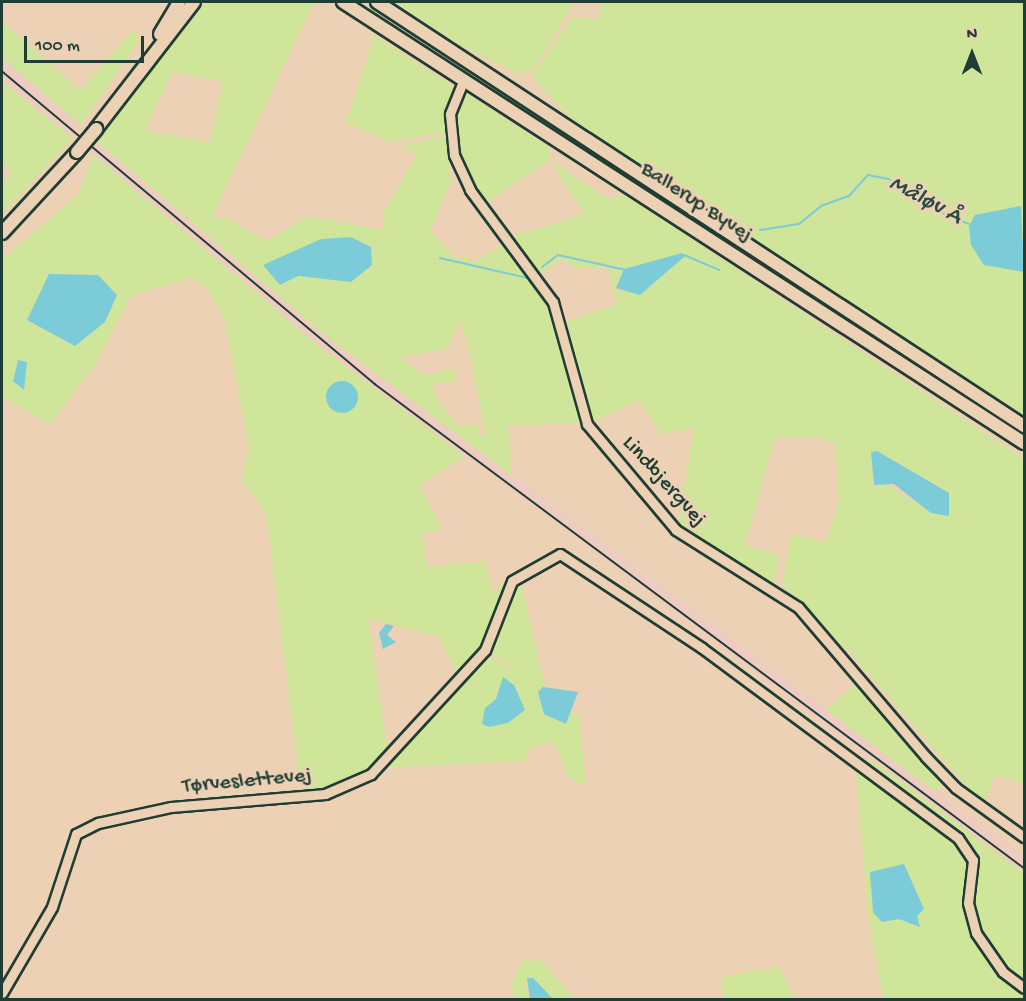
<!DOCTYPE html>
<html>
<head>
<meta charset="utf-8">
<style>
  body { margin:0 }
  #map { position:relative; width:1026px; height:1001px; overflow:hidden; background:#edd1b4; font-family:"Gochi Hand",sans-serif }
  div>[style] { position:absolute }
  .built>* { inset:0; background:#efccc1 }
  .green>* { inset:0; background:#cfe599 }
  .water>* { inset:0; background:#7ccbd8 }
  .round { border-radius:50% }
  .stream>* { height:2px; margin:-1px; padding:0 1px; transform-origin:1px; border-radius:1px; background:#7ccbd8 }
  .roads { filter:drop-shadow(2px 0 #1f3d34) drop-shadow(-2px 0 #1f3d34) drop-shadow(0 2px #1f3d34) drop-shadow(0 -2px #1f3d34) }
  .street>* { height:9px; margin:-4.5px; padding:0 4.5px; transform-origin:4.5px; border-radius:4.5px; background:#edd1b4 }
  .secondary>* { height:12px; margin:-6px; padding:0 6px; transform-origin:6px; border-radius:6px; background:#edd1b4 }
  .tram>* { height:1.5px; margin:-0.75px; padding:0 0.75px; transform-origin:0.75px; border-radius:0.75px; background:#1f3d34 }
  .bridges { filter:drop-shadow(2px 0 #1f3d34) drop-shadow(-2px 0 #1f3d34) drop-shadow(0 2px #1f3d34) drop-shadow(0 -2px #1f3d34) }
  .secondary-bridge>* { height:12px; margin:-6px; padding:0 6px; transform-origin:6px; border-radius:6px; background:#edd1b4 }
  span { translate:-50% -50%; white-space:nowrap; text-align:center; line-height:1.15; -webkit-text-stroke:6px #edd1b4; paint-order:stroke }
  .street-label { font-size:22px; color:#1f3d34 }
  .water-label { font-size:24px; color:#284b44; font-style:italic }
  .frame { position:absolute; inset:0; border:3px solid #1f3d34; pointer-events:none }
  .north { position:absolute; left:942px; top:24px; width:60px; height:60px; -webkit-text-stroke:4px #edd1b4; paint-order:stroke; rotate:0deg; font-size:16px; font-weight:700; line-height:24px; text-align:center; color:#1f3d34 }
  .north::after { content:''; display:block; margin:auto; width:21px; height:27px; background:#1f3d34; clip-path:polygon(50% 0,100% 100%,50% 72%,0 100%) }
  .scale { position:absolute; left:24px; top:36px; width:120px; height:27px; box-sizing:border-box; border:3px solid #1f3d34; border-top:0; padding-left:8px; font-size:18px; line-height:21px; white-space:nowrap; color:#1f3d34; -webkit-text-stroke:4px #edd1b4; paint-order:stroke }
</style>
</head>
<body>
<div id="map">
  <div class="built">
    <div style="clip-path:polygon(2px 58px,81px 125px,72px 138px,2px 81px)"></div>
    <div style="clip-path:polygon(96px 141px,326px 336px,1024px 857px,1024px 873px,319px 346px,88px 150px)"></div>
  </div>
  <div class="green">
    <div style="clip-path:polygon(evenodd,206px 2px,314px 2px,212px 217px,229px 219px,266px 241px,309px 216px,384px 230px,382px 215px,417px 154px,400px 146px,447px 136px,451px 182px,430px 231px,458px 260px,463px 255px,474px 262px,517px 235px,584px 214px,550px 160px,486px 203px,458px 153px,454px 116px,464px 92px,549px 147px,550px 160px,610px 200px,622px 193px,1024px 459px,1024px 784px,995px 775px,984px 806px,848px 650px,846px 636px,847px 651px,782px 586px,791px 534px,825px 542px,839px 502px,835px 443px,813px 437px,775px 438px,745px 545px,780px 555px,774px 587px,677px 528px,694px 428px,661px 434px,639px 401px,591px 422px,508px 426px,512px 476px,326px 336px,96px 141px,206px 2px,172px 72px,223px 81px,210px 143px,145px 130px,172px 72px,206px 2px,321px 239px,351px 281px,298px 276px,307px 245px,321px 239px,206px 2px,682px 253px,621px 294px,616px 288px,624px 269px,682px 253px,206px 2px,561px 259px,576px 267px,608px 267px,617px 304px,566px 321px,540px 274px,561px 259px,206px 2px,461px 322px,467px 340px,486px 435px,480px 435px,478px 424px,459px 426px,437px 400px,432px 385px,455px 381px,455px 368px,425px 376px,400px 357px,446px 349px,461px 322px,206px 2px,877px 451px,949px 493px,949px 516px,931px 513px,873px 475px,871px 453px,877px 451px)"></div>
    <div style="clip-path:polygon(394px 2px,574px 2px,534px 70px,520px 74px,461px 46px)"></div>
    <div style="clip-path:polygon(602px 2px,1024px 2px,1024px 417px,577px 125px,532px 78px,572px 17px,599px 19px)"></div>
    <div style="clip-path:polygon(2px 22px,80px 90px,133px 30px,141px 38px,81px 125px,2px 58px)"></div>
    <div style="clip-path:polygon(374px 35px,452px 86px,445px 133px,390px 142px,346px 122px)"></div>
    <div style="clip-path:polygon(2px 81px,72px 138px,2px 214px,2px 184px,12px 172px,2px 163px)"></div>
    <div style="clip-path:polygon(93px 154px,319px 346px,464px 456px,420px 485px,442px 529px,422px 534px,428px 567px,485px 561px,493px 594px,503px 582px,520px 578px,545px 687px,538px 692px,544px 714px,566px 724px,570px 712px,579px 715px,586px 785px,568px 778px,555px 743px,531px 746px,525px 761px,378px 768px,486px 654px,520px 675px,487px 649px,456px 672px,439px 637px,368px 618px,387px 746px,372px 765px,340px 785px,301px 793px,266px 513px,242px 481px,249px 448px,224px 316px,203px 284px,191px 278px,132px 295px,96px 362px,50px 425px,2px 396px,2px 259px,78px 195px)"></div>
    <div style="clip-path:polygon(856px 683px,943px 781px,936px 792px,826px 710px)"></div>
    <div style="clip-path:polygon(872px 760px,1024px 873px,1024px 999px,883px 999px,868px 913px,856px 771px)"></div>
    <div style="clip-path:polygon(524px 960px,542px 961px,576px 999px,553px 999px,533px 978px,525px 985px,530px 999px,514px 999px,511px 984px)"></div>
    <div style="clip-path:polygon(779px 967px,795px 999px,724px 999px,721px 976px)"></div>
  </div>
  <div class="water">
    <div style="clip-path:polygon(1021px 206px,1024px 272px,984px 265px,971px 245px,969px 226px,975px 215px)"></div>
    <div style="clip-path:polygon(351px 237px,371px 247px,372px 265px,351px 282px,298px 276px,280px 285px,263px 265px,321px 239px)"></div>
    <div style="clip-path:polygon(682px 253px,685px 256px,640px 295px,616px 288px,624px 269px)"></div>
    <div style="clip-path:polygon(49px 274px,98px 275px,117px 295px,105px 322px,75px 346px,27px 320px)"></div>
    <div style="clip-path:polygon(18px 360px,27px 362px,24px 390px,13px 381px)"></div>
    <div class="round" style="left:326px;top:381px;width:32px;height:32px"></div>
    <div style="clip-path:polygon(877px 451px,949px 493px,949px 516px,931px 513px,894px 484px,874px 485px,871px 452px)"></div>
    <div style="clip-path:polygon(386px 624px,394px 626px,387px 635px,396px 642px,383px 649px,379px 633px)"></div>
    <div style="clip-path:polygon(503px 677px,514px 685px,525px 710px,508px 723px,489px 727px,482px 724px,485px 708px,496px 699px)"></div>
    <div style="clip-path:polygon(543px 687px,578px 692px,566px 724px,544px 714px,538px 692px)"></div>
    <div style="clip-path:polygon(904px 864px,924px 909px,917px 916px,920px 927px,899px 919px,882px 922px,873px 912px,870px 872px)"></div>
    <div style="clip-path:polygon(527px 978px,533px 978px,553px 999px,530px 999px)"></div>
  </div>
  <div class="stream">
    <div style="left:760px;top:230px;width:39px;rotate:-9deg"></div>
    <div style="left:799px;top:224px;width:28px;rotate:-39deg"></div>
    <div style="left:821px;top:206px;width:30px;rotate:-20deg"></div>
    <div style="left:849px;top:196px;width:28px;rotate:-48deg"></div>
    <div style="left:868px;top:175px;width:21px;rotate:11deg"></div>
    <div style="left:889px;top:179px;width:41px;rotate:38deg"></div>
    <div style="left:921px;top:204px;width:54px;rotate:22.8deg"></div>
    <div style="left:684px;top:255px;width:38px;rotate:23deg"></div>
    <div style="left:440px;top:258px;width:89px;rotate:12.9deg"></div>
    <div style="left:542px;top:267px;width:20px;rotate:-37deg"></div>
    <div style="left:558px;top:255px;width:70px;rotate:12.4deg"></div>
  </div>
  <div class="roads">
    <div class="street">
      <div style="left:464px;top:79px;width:38px;rotate:112deg"></div>
      <div style="left:450px;top:114px;width:41px;rotate:84.4deg"></div>
      <div style="left:454px;top:155px;width:38px;rotate:65deg"></div>
      <div style="left:470px;top:190px;width:139px;rotate:53.5deg"></div>
      <div style="left:553px;top:302px;width:127px;rotate:74.4deg"></div>
      <div style="left:587px;top:424px;width:138px;rotate:50deg"></div>
      <div style="left:676px;top:530px;width:144px;rotate:32.3deg"></div>
      <div style="left:798px;top:607px;width:197px;rotate:49.5deg"></div>
      <div style="left:926px;top:757px;width:43px;rotate:45.9deg"></div>
      <div style="left:956px;top:788px;width:84px;rotate:35.8deg"></div>
      <div style="left:2px;top:993px;width:99px;rotate:-59.8deg"></div>
      <div style="left:52px;top:907px;width:77px;rotate:-71.8deg"></div>
      <div style="left:76px;top:834px;width:25px;rotate:-27deg"></div>
      <div style="left:98px;top:823px;width:75px;rotate:-12.4deg"></div>
      <div style="left:171px;top:807px;width:155px;rotate:-4.8deg"></div>
      <div style="left:325px;top:794px;width:50px;rotate:-23.5deg"></div>
      <div style="left:371px;top:774px;width:168px;rotate:-47.4deg"></div>
      <div style="left:485px;top:650px;width:74px;rotate:-68.6deg"></div>
      <div style="left:512px;top:581px;width:55px;rotate:-29.4deg"></div>
      <div style="left:560px;top:554px;width:170px;rotate:33.5deg"></div>
      <div style="left:702px;top:648px;width:319px;rotate:36.6deg"></div>
      <div style="left:958px;top:838px;width:27px;rotate:56deg"></div>
      <div style="left:973px;top:860px;width:43px;rotate:96.6deg"></div>
      <div style="left:968px;top:903px;width:31px;rotate:75deg"></div>
      <div style="left:976px;top:933px;width:47px;rotate:55.3deg"></div>
      <div style="left:1003px;top:972px;width:26px;rotate:37deg"></div>
    </div>
    <div class="secondary">
      <div style="left:343px;top:2px;width:811px;rotate:32.93deg"></div>
      <div style="left:377px;top:2px;width:774px;rotate:33.24deg"></div>
      <div style="left:160px;top:34px;width:37px;rotate:-59deg"></div>
      <div style="left:96px;top:129px;width:160px;rotate:-52.3deg"></div>
      <div style="left:2px;top:233px;width:110px;rotate:-47.2deg"></div>
    </div>
  </div>
  <div class="tram">
    <div style="left:2px;top:71px;width:487px;rotate:40deg"></div>
    <div style="left:375px;top:384px;width:810px;rotate:36.71deg"></div>
  </div>
  <div class="bridges">
    <div class="secondary-bridge">
      <div style="left:77px;top:152px;width:30px;rotate:-50deg"></div>
    </div>
  </div>
  <div class="street-label">
    <span style="left:696px;top:203px;rotate:33deg">Ballerup Byvej</span>
    <span style="left:663px;top:482px;rotate:48deg">Lindbjergvej</span>
    <span style="left:247px;top:782px;rotate:-5deg">Tørveslettevej</span>
  </div>
  <div class="water-label">
    <span style="left:925px;top:201px;rotate:28deg">Måløv Å</span>
  </div>
  <div class="frame"></div>
  <div class="north">N</div>
  <div class="scale">100 m</div>
</div>
</body>
</html>
